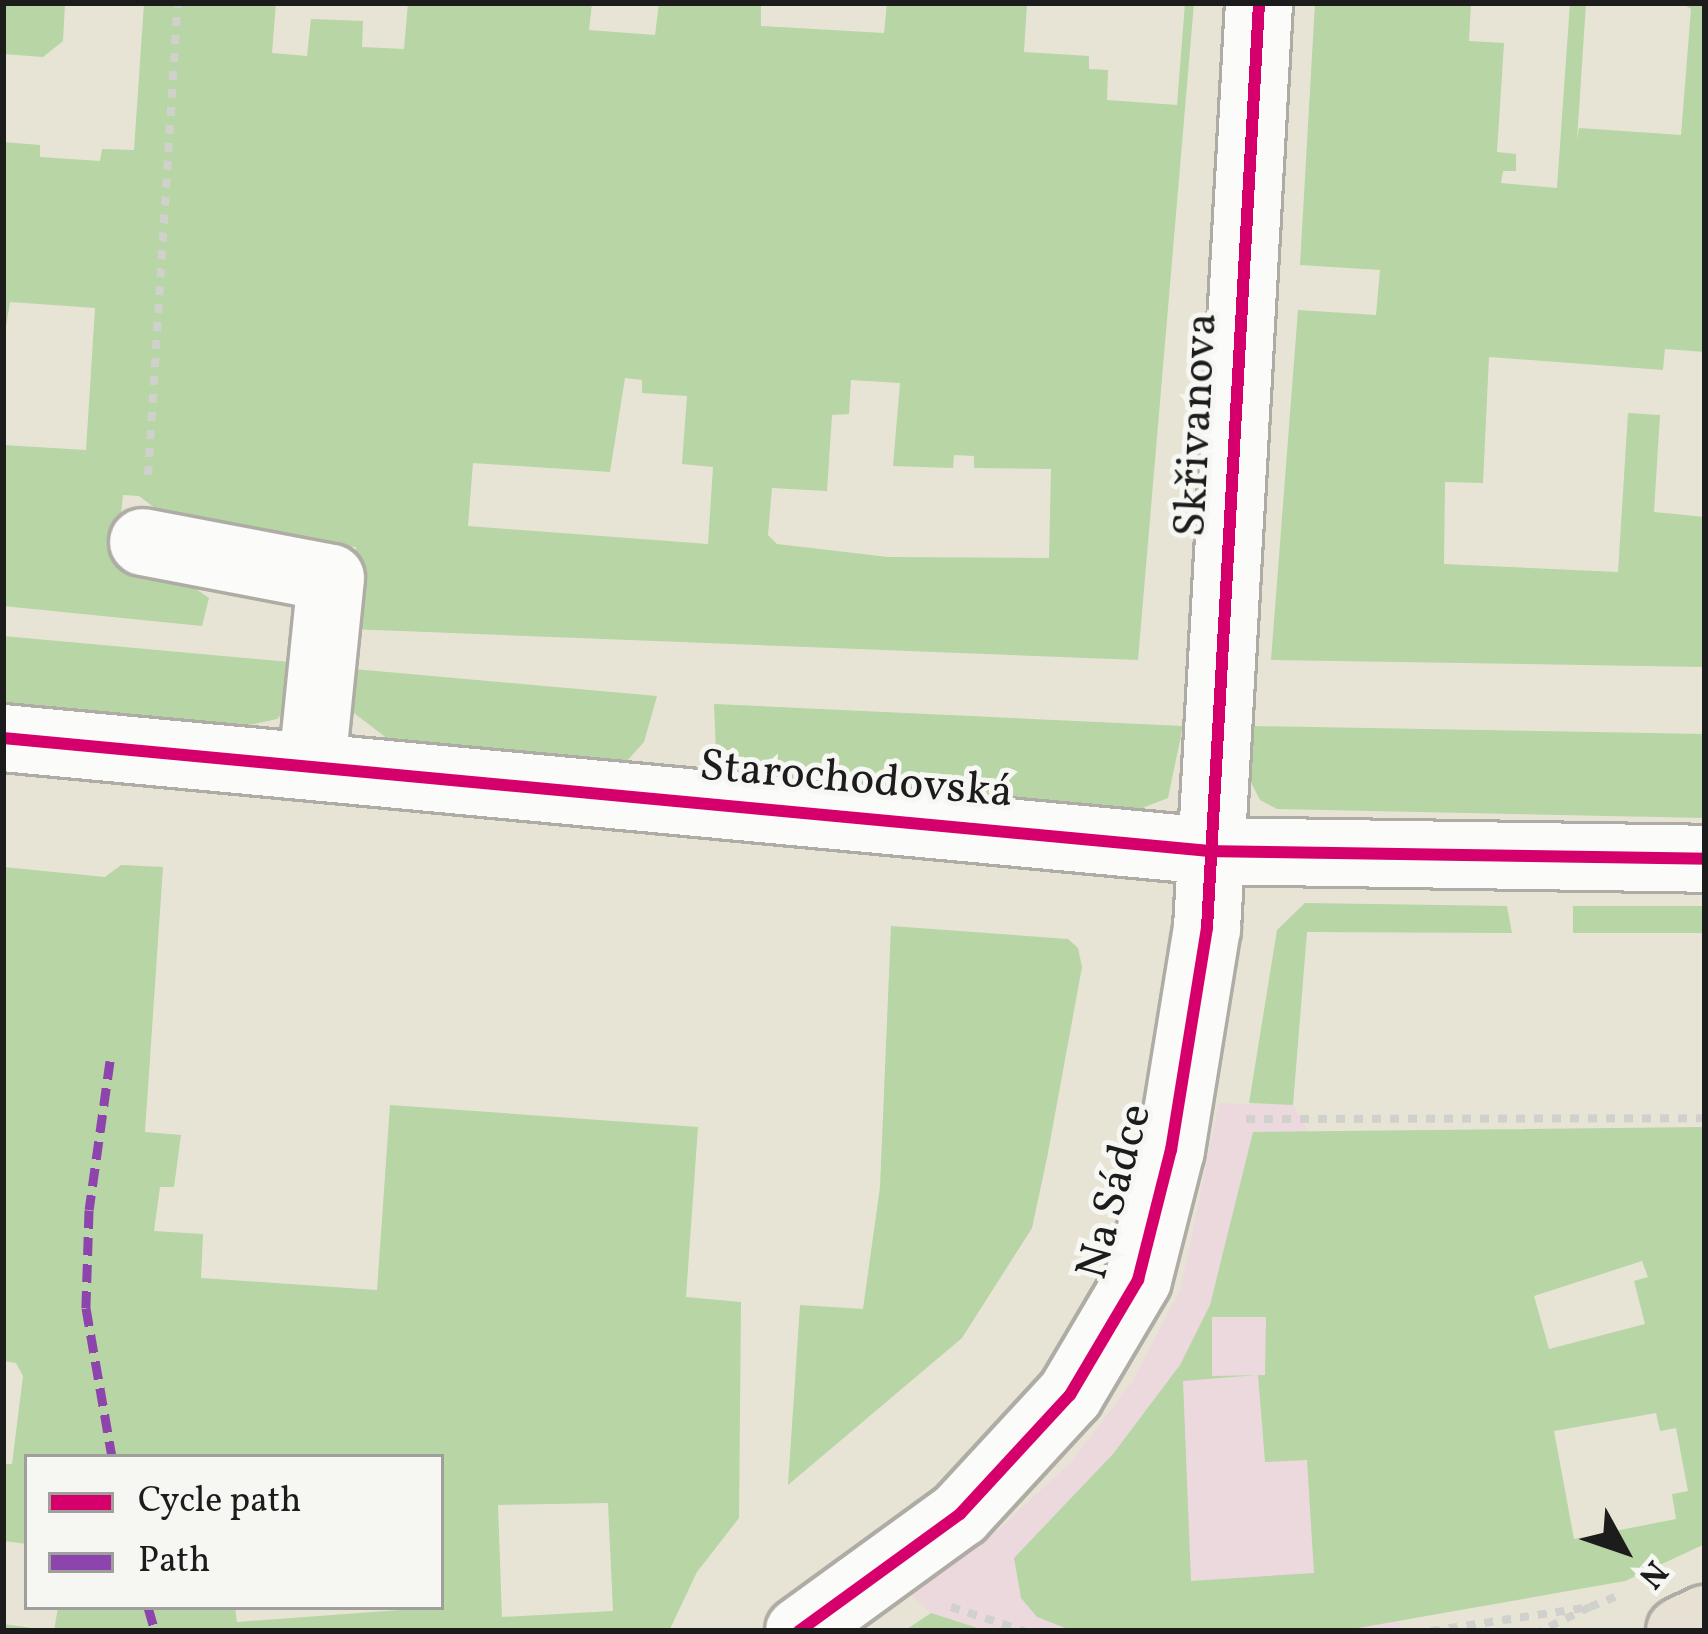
<!DOCTYPE html>
<html>
<head>
<meta charset="utf-8">
<style>
  body { margin:0 }
  #map { position:relative; width:1708px; height:1634px; overflow:hidden; background:#e7e4d6; font-family:Vollkorn,serif }
  div>[style] { position:absolute }
  .built>* { inset:0; background:#ecd9de }
  .green>* { inset:0; background:#b7d5a5; transform-origin:0 0 }
  .path>* { height:8px; margin-top:-4px; transform-origin:0; background:repeating-linear-gradient(90deg,#d0d0cc 0 9px,transparent 0 18px) }
  .roads { filter:drop-shadow(3px 0 #aeaca4) drop-shadow(-3px 0 #aeaca4) drop-shadow(0 3px #aeaca4) drop-shadow(0 -3px #aeaca4) }
  .minor>* { height:66px; margin:-33px; padding:0 33px; transform-origin:33px; border-radius:33px; background:#fbfbf9 }
  .major>* { height:66px; margin:-33px; padding:0 33px; transform-origin:33px; border-radius:33px; background:#e7e1d4 }
  .quiet>* { height:9px; margin-top:-4.5px; transform-origin:0; background:repeating-linear-gradient(90deg,#8e44ad 0 18px,transparent 0 27px) }
  .cycleway>* { height:12px; margin:-6px; padding:0 6px; transform-origin:6px; border-radius:6px; background:#d6006c }
  span { translate:-50% -50%; white-space:nowrap; text-align:center; line-height:1.15; -webkit-text-stroke:10px #f6f6f2; paint-order:stroke }
  .street-label { font-size:45px; color:#1c1c1c }
  .frame { position:absolute; inset:0; border:6px solid #1c1c1c; pointer-events:none }
  .legend { position:absolute; left:24px; top:1454px; width:420px; height:156px; box-sizing:border-box; background:#f6f6f2; border:3px solid #9f9f9c; margin:0; padding:15px 21px; list-style:none; font-size:36px; color:#1c1c1c }
  .legend li { display:flex; align-items:center; gap:24px; height:60px }
  .legend b { width:60px; border:3px solid #9f9f9c }
  .north { position:absolute; left:1564px; top:1490px; width:120px; height:120px; -webkit-text-stroke:9px #f6f6f2; paint-order:stroke; rotate:130deg; font-size:33px; font-weight:700; line-height:48px; text-align:center; color:#1c1c1c }
  .north::after { content:''; display:block; margin:auto; width:42px; height:54px; background:#1c1c1c; clip-path:polygon(50% 0,100% 100%,50% 72%,0 100%) }
</style>
</head>
<body>
<div id="map">
  <div class="built">
    <div style="clip-path:polygon(1219px 1103px,1293px 1105px,1308px 1131px,1401px 1631px,987px 1631px,931px 1613px,910px 1594px,999px 1529px,1072px 1461px,1132px 1382px,1181px 1288px)"></div>
  </div>
  <div class="green">
    <div style="clip-path:polygon(3px 3px,65px 3px,63px 41px,43px 57px,3px 54px)"></div>
    <div style="clip-path:polygon(evenodd,144px 3px,276px 3px,272px 53px,307px 56px,311px 19px,363px 21px,362px 47px,404px 49px,408px 3px,592px 3px,589px 30px,655px 35px,659px 3px,761px 3px,761px 26px,884px 33px,887px 3px,1027px 3px,1024px 52px,1089px 56px,1089px 69px,1108px 70px,1107px 100px,1177px 105px,1185px 3px,1194px 3px,1138px 660px,349px 629px,356px 547px,197px 540px,139px 496px,123px 495px,117px 557px,169px 570px,209px 598px,202px 626px,3px 606px,3px 445px,86px 450px,95px 308px,10px 302px,3px 345px,3px 142px,40px 145px,40px 157px,100px 161px,102px 149px,134px 150px,144px 3px,625px 378px,642px 380px,642px 393px,687px 396px,682px 464px,713px 467px,708px 544px,468px 526px,473px 463px,610px 472px,625px 378px,144px 3px,851px 380px,900px 383px,893px 466px,953px 468px,954px 455px,974px 456px,974px 468px,1051px 469px,1049px 558px,888px 557px,777px 544px,768px 535px,772px 488px,827px 491px,832px 415px,849px 414px,851px 380px)"></div>
    <div style="clip-path:polygon(1315px 3px,1471px 3px,1469px 41px,1504px 43px,1497px 152px,1516px 154px,1516px 171px,1503px 171px,1501px 183px,1557px 188px,1570px 3px,1586px 3px,1577px 141px,1579px 128px,1681px 135px,1691px 9px,1682px 3px,1705px 3px,1705px 352px,1665px 349px,1663px 370px,1489px 357px,1483px 483px,1445px 482px,1444px 564px,1618px 572px,1628px 413px,1660px 415px,1654px 512px,1705px 517px,1705px 667px,1271px 660px,1298px 310px,1376px 315px,1380px 270px,1300px 265px)"></div>
    <div style="clip-path:polygon(3px 636px,301px 663px,291px 704px,277px 719px,245px 726px,3px 702px)"></div>
    <div style="clip-path:polygon(343px 668px,657px 696px,644px 742px,626px 762px,388px 739px,350px 710px)"></div>
    <div style="clip-path:polygon(714px 704px,1183px 726px,1168px 798px,1132px 812px,732px 771px,716px 752px)"></div>
    <div style="clip-path:polygon(1250px 726px,1705px 734px,1705px 818px,1277px 809px,1260px 800px,1246px 773px)"></div>
    <div style="clip-path:polygon(evenodd,121px 865px,163px 867px,145px 1132px,181px 1135px,174px 1187px,160px 1187px,154px 1231px,203px 1234px,201px 1278px,377px 1290px,390px 1105px,698px 1127px,686px 1297px,741px 1302px,739px 1518px,697px 1572px,669px 1631px,3px 1631px,3px 1624px,54px 1631px,58px 1607px,235px 1607px,237px 1622px,441px 1607px,441px 1457px,27px 1457px,27px 1544px,3px 1541px,3px 1464px,12px 1464px,23px 1376px,16px 1363px,3px 1361px,3px 867px,105px 877px,121px 865px,608px 1503px,613px 1611px,502px 1617px,498px 1505px,608px 1503px)"></div>
    <div style="clip-path:polygon(1305px 903px,1507px 906px,1512px 933px,1307px 932px,1293px 1105px,1249px 1103px,1277px 930px)"></div>
    <div style="left:1573px;top:906px;width:132px;height:27px"></div>
    <div style="clip-path:polygon(891px 926px,1068px 939px,1078px 948px,1082px 967px,1047px 1158px,1032px 1228px,962px 1338px,788px 1485px,800px 1305px,863px 1309px,880px 1187px)"></div>
    <div style="clip-path:polygon(evenodd,1705px 1127px,1705px 1544px,1625px 1581px,1341px 1631px,1073px 1631px,1037px 1617px,1021px 1598px,1014px 1558px,1113px 1454px,1180px 1365px,1210px 1305px,1253px 1132px,1705px 1127px,1642px 1261px,1648px 1277px,1634px 1281px,1645px 1324px,1549px 1349px,1534px 1296px,1642px 1261px,1705px 1127px,1212px 1317px,1266px 1317px,1265px 1375px,1212px 1376px,1212px 1317px,1705px 1127px,1258px 1375px,1265px 1462px,1307px 1460px,1314px 1573px,1191px 1581px,1183px 1381px,1258px 1375px,1705px 1127px,1656px 1413px,1660px 1431px,1676px 1428px,1688px 1491px,1672px 1494px,1676px 1519px,1574px 1539px,1554px 1431px,1656px 1413px)"></div>
    <div style="clip-path:polygon(931px 1613px,987px 1631px,904px 1631px)"></div>
  </div>
  <div class="path">
    <div style="left:148px;top:475px;width:473px;rotate:-86.4deg"></div>
    <div style="left:1246px;top:1119px;width:459px;rotate:-0.1deg"></div>
    <div style="left:951px;top:1607px;width:77px;rotate:18.2deg"></div>
    <div style="left:1590px;top:1607px;width:29px;rotate:-22deg"></div>
    <div style="left:1431px;top:1631px;width:161px;rotate:-8.6deg"></div>
    <div style="left:1590px;top:1607px;width:55px;rotate:154.4deg"></div>
  </div>
  <div class="roads">
    <div class="minor">
      <div style="left:143px;top:542px;width:191px;rotate:10.8deg"></div>
      <div style="left:331px;top:578px;width:188px;rotate:95.8deg"></div>
      <div style="left:3px;top:738px;width:1212px;rotate:5.35deg"></div>
      <div style="left:1210px;top:851px;width:495px;rotate:0.9deg"></div>
      <div style="left:799px;top:1631px;width:199px;rotate:-36deg"></div>
      <div style="left:960px;top:1514px;width:162px;rotate:-47.3deg"></div>
      <div style="left:1070px;top:1395px;width:134px;rotate:-59.4deg"></div>
      <div style="left:1138px;top:1280px;width:134px;rotate:-75.8deg"></div>
      <div style="left:1171px;top:1150px;width:225px;rotate:-80.8deg"></div>
      <div style="left:1207px;top:928px;width:926px;rotate:-86.78deg"></div>
    </div>
    <div class="major">
      <div style="left:1680px;top:1631px;width:28px;rotate:-26deg"></div>
    </div>
  </div>
  <div class="quiet">
    <div style="left:110px;top:1061px;width:150px;rotate:98deg"></div>
    <div style="left:89px;top:1210px;width:98px;rotate:91.8deg"></div>
    <div style="left:86px;top:1308px;width:151px;rotate:80.1deg"></div>
    <div style="left:148px;top:1607px;width:25px;rotate:74deg"></div>
  </div>
  <div class="cycleway">
    <div style="left:3px;top:738px;width:1212px;rotate:5.35deg"></div>
    <div style="left:1210px;top:851px;width:495px;rotate:0.9deg"></div>
    <div style="left:799px;top:1631px;width:199px;rotate:-36deg"></div>
    <div style="left:960px;top:1514px;width:162px;rotate:-47.3deg"></div>
    <div style="left:1070px;top:1395px;width:134px;rotate:-59.4deg"></div>
    <div style="left:1138px;top:1280px;width:134px;rotate:-75.8deg"></div>
    <div style="left:1171px;top:1150px;width:225px;rotate:-80.8deg"></div>
    <div style="left:1207px;top:928px;width:926px;rotate:-86.78deg"></div>
  </div>
  <div class="street-label">
    <span style="left:1198px;top:425px;rotate:-87deg">Skřivanova</span>
    <span style="left:856px;top:781px;rotate:5deg">Starochodovská</span>
    <span style="left:1116px;top:1192px;rotate:-75deg">Na Sádce</span>
  </div>
  <div class="frame"></div>
  <ul class="legend">
  <li><b style="height:15px;background:#d6006c"></b>Cycle path</li>
  <li><b style="height:15px;background:#8e44ad"></b>Path</li>
  </ul>
  <div class="north">N</div>
</div>
</body>
</html>
